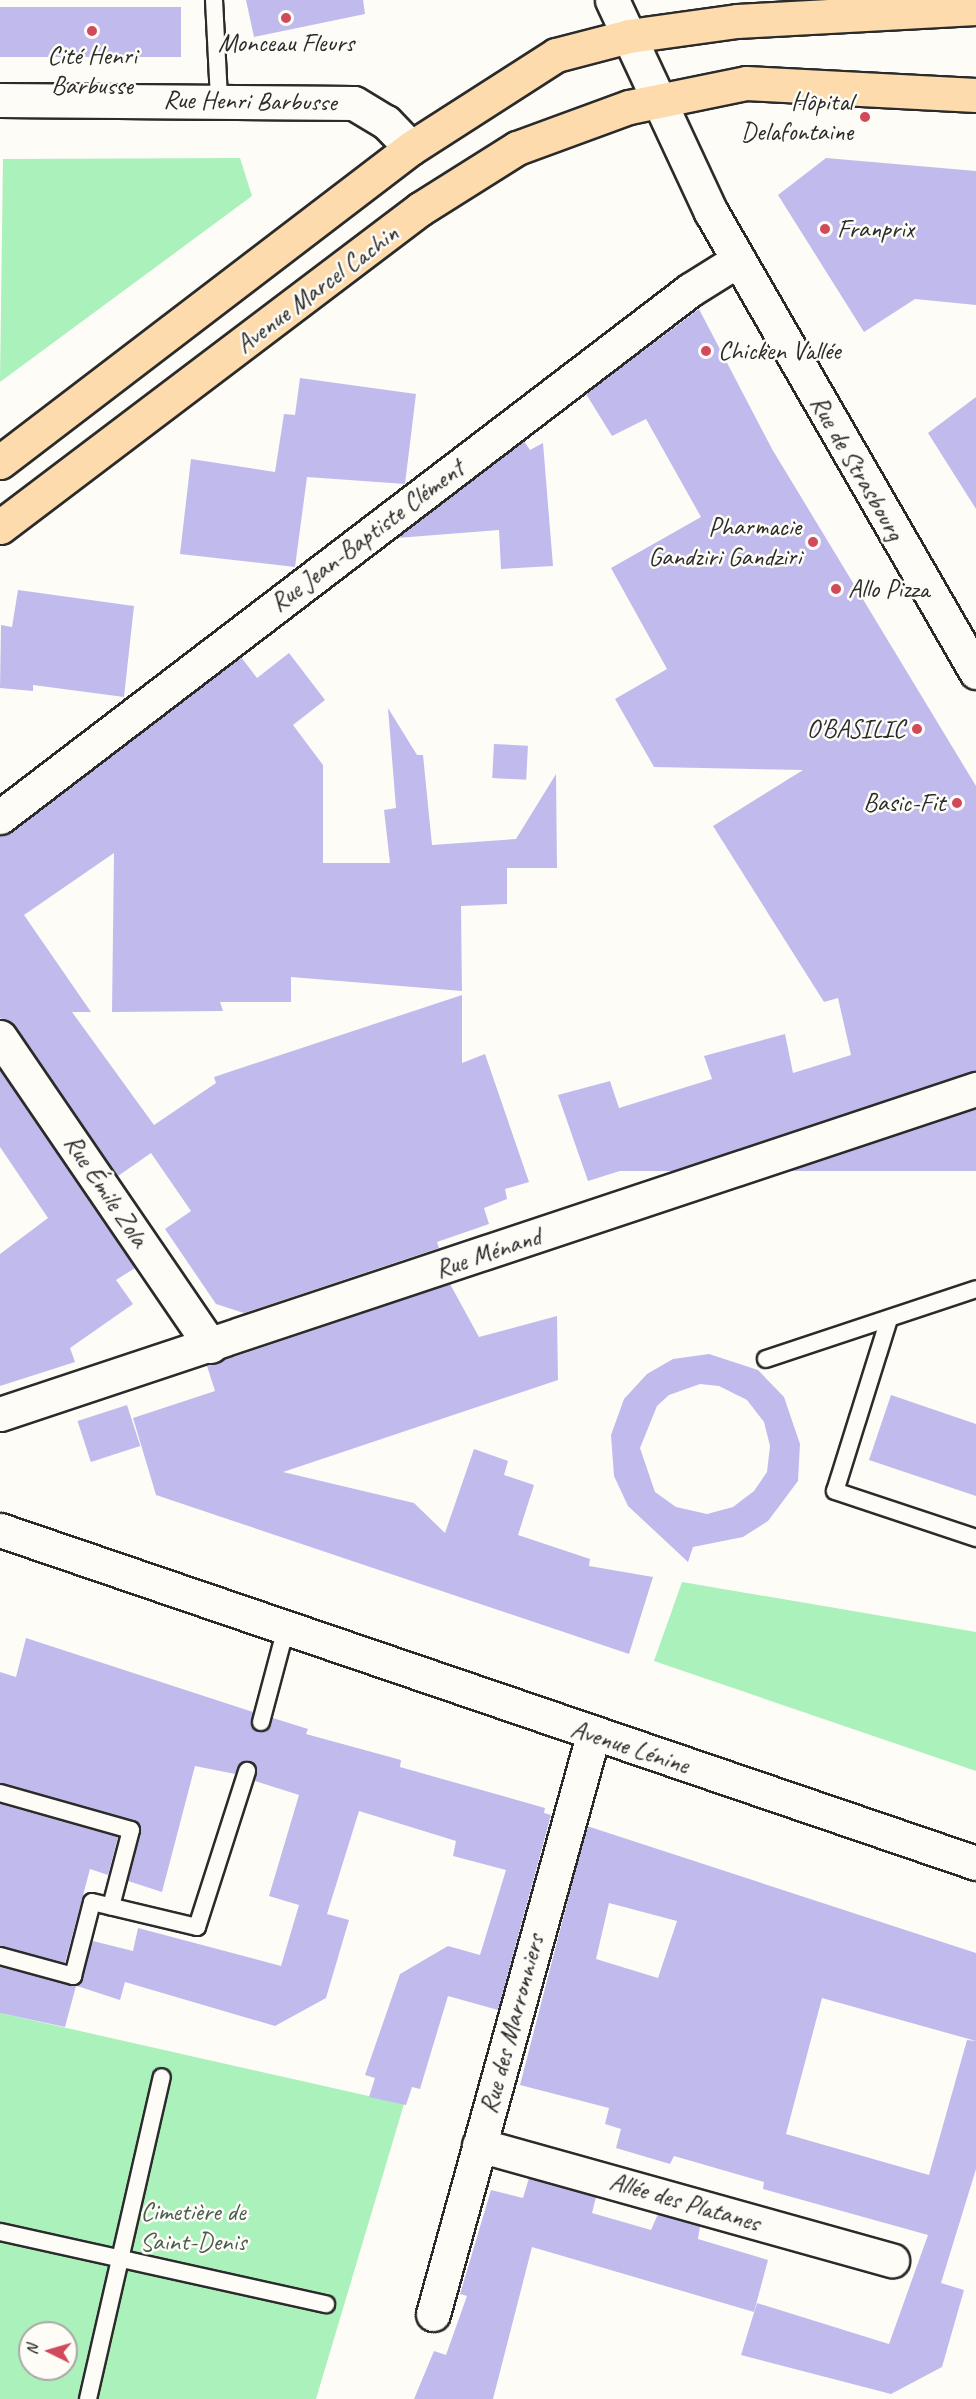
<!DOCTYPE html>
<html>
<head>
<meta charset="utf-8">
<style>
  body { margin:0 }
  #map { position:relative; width:976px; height:2399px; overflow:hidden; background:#fdfcf7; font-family:Caveat,sans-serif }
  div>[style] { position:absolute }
  .green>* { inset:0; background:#abf1bc }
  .building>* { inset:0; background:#c1bbed; transform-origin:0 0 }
  .roads { filter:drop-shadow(2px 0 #2b2b2b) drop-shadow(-2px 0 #2b2b2b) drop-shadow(0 2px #2b2b2b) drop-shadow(0 -2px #2b2b2b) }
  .service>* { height:16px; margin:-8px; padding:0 8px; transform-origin:8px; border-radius:8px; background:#fdfcf7 }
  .minor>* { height:33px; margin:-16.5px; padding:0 16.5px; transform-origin:16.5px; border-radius:16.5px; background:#fdfcf7 }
  .tertiary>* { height:33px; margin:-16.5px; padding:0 16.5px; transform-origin:16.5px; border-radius:16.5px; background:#fdfcf7 }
  .secondary>* { height:33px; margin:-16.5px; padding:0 16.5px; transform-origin:16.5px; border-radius:16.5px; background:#fdfcf7 }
  .primary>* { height:33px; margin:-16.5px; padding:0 16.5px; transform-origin:16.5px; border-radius:16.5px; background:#fedbac }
  .dots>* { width:16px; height:16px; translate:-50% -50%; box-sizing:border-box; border:3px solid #fdfcf7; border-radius:50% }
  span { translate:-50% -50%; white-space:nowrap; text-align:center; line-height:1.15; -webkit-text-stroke:5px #fdfcf7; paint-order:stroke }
  .poi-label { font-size:26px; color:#2b2b2b }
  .right { translate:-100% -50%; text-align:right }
  .left { translate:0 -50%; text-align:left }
  .street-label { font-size:26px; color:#2b2b2b }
  .park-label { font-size:26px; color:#4b5c4f }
  .north { position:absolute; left:18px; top:2321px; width:60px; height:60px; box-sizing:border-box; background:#fdfcf7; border:2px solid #a9a8a5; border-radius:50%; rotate:275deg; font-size:16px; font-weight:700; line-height:24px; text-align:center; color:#2b2b2b }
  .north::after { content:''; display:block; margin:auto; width:21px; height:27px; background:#d1495b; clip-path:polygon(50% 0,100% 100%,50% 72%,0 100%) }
</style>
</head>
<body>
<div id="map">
  <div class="green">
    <div style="clip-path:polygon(240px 158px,252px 196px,0 382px,3px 159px)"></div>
    <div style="clip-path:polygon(682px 1582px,976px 1632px,976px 1771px,654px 1661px)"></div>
    <div style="clip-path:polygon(evenodd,0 2013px,404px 2104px,316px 2399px,0 2399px,0 2013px,30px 2333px,66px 2333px,66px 2369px,30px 2369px,30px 2333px)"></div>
  </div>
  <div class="building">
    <div style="clip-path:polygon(246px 0,363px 0,365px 14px,254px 37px)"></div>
    <div style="left:0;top:7px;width:181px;height:50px"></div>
    <div style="clip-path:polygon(826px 158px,976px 171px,976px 305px,915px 299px,864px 332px,778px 195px)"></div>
    <div style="clip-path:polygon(699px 309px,772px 449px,976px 786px,976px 1071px,685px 1166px,680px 1152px,588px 1181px,558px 1095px,610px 1081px,619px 1108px,712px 1079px,704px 1056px,785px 1034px,793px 1073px,851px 1055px,838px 998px,824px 1002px,713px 826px,803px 770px,654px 767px,615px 699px,667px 669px,611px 568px,701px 517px,646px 419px,612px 436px,586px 394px)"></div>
    <div style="clip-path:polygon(300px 378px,416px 394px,405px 484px,307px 477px,295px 567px,180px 554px,191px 459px,275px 472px,284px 414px,295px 415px)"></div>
    <div style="clip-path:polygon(976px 397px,976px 509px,928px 433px)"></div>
    <div style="clip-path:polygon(524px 441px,530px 450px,543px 443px,553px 566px,501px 569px,499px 530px,397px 538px)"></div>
    <div style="clip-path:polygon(18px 590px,134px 606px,124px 697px,33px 685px,33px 691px,0 688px,1px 625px,12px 627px)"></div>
    <div style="clip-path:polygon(289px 653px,325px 700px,293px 725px,323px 765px,323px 863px,390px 863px,384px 810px,396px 808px,388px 708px,417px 755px,423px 755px,432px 845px,516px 839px,556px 774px,557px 868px,507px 868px,507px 904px,461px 906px,462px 991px,291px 977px,291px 1002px,220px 1002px,223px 1011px,112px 1012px,114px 853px,24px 915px,91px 1012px,72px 1012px,154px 1125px,216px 1083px,214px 1077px,462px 995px,462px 1063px,485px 1054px,529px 1182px,505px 1189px,507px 1199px,484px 1208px,489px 1224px,437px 1242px,439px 1248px,244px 1313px,216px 1304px,165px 1229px,191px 1211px,151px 1153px,118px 1176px,15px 1026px,0 1018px,0 835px,241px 657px,257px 678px)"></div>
    <div style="left:494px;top:744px;width:34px;height:34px;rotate:3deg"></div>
    <div style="clip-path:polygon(0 1070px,135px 1268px,116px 1280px,133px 1304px,70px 1348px,75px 1362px,0 1386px,0 1254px,48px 1218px,0 1147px)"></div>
    <div style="left:976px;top:1109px;width:62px;height:391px;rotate:90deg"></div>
    <div style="clip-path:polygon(450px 1284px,479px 1337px,557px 1316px,558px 1380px,283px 1472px,414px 1503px,445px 1533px,474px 1449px,508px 1461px,504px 1475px,534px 1485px,518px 1535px,590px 1559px,589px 1566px,653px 1577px,629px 1654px,156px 1495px,133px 1418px,215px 1391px,207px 1366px)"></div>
    <div style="clip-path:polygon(evenodd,709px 1354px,758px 1370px,784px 1397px,800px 1444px,798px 1481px,768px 1521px,743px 1537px,693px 1547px,688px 1562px,628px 1506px,614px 1476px,611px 1435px,624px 1399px,647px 1374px,673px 1359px,709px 1354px,700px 1384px,719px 1386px,747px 1400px,764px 1422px,770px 1446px,767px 1472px,754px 1491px,733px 1507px,707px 1514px,676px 1507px,655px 1492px,640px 1448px,657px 1406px,669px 1395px,700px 1384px)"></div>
    <div style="clip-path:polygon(891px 1395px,976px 1424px,976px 1496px,869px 1460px)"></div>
    <div style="left:127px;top:1405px;width:43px;height:52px;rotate:72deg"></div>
    <div style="clip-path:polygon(26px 1638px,253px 1712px,251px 1724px,258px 1732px,268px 1730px,273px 1718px,308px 1729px,306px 1734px,401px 1760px,400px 1767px,545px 1808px,544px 1813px,551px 1815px,498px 2010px,448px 1996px,420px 2089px,412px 2087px,406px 2105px,369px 2097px,375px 2078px,365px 2075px,400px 1974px,448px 1946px,480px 1955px,506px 1870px,453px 1856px,456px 1841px,359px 1811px,327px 1914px,349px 1920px,326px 1998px,275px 2026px,125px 1982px,120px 2000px,77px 1986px,93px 1941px,133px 1951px,138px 1928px,281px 1966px,299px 1905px,269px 1896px,299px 1795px,255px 1781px,257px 1768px,250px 1761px,240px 1763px,235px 1774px,195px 1766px,162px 1892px,128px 1881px,141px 1833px,138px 1822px,0 1783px,0 1672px,16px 1677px)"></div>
    <div style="clip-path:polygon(0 1804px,118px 1837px,108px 1875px,90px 1869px,65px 1963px,0 1946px)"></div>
    <div style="clip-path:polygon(evenodd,587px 1826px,976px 1953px,976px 2041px,822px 1998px,786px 2134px,929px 2175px,967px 2040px,976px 2041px,976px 2169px,941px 2283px,964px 2290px,942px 2367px,891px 2394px,741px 2355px,757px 2303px,889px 2344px,928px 2235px,763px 2189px,764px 2182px,674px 2156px,670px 2164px,616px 2148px,621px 2129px,605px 2124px,609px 2108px,520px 2085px,587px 1826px,609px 1903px,677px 1921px,658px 1978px,596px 1959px,609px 1903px)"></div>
    <div style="clip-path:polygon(0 1967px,76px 1986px,65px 2027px,0 2013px)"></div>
    <div style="clip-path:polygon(529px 2178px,596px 2197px,592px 2213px,651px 2230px,658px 2214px,700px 2226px,698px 2239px,768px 2260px,754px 2312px,532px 2247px,493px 2399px,414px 2399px,434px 2351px,446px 2355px,467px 2296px,460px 2294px,491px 2190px,523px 2198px)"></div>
  </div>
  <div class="roads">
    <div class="service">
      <div style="left:214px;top:0;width:100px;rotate:87.1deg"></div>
      <div style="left:889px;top:1319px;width:180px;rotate:107.4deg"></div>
      <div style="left:835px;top:1491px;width:149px;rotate:18.4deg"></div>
      <div style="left:766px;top:1359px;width:221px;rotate:-18.4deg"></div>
      <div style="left:261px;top:1722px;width:93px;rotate:-75.1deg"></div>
      <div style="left:0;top:1793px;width:136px;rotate:15.8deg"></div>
      <div style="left:131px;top:1830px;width:79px;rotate:104.7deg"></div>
      <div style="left:0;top:1956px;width:76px;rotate:15.3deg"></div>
      <div style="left:73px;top:1976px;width:76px;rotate:-75.6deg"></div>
      <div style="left:92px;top:1902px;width:108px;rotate:13.4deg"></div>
      <div style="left:197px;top:1927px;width:164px;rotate:-72.2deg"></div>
      <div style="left:0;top:2232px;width:334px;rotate:12.5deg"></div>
      <div style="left:88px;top:2399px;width:330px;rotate:-77.1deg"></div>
    </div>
    <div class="minor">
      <div style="left:0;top:817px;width:868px;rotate:-37.37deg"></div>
      <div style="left:690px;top:290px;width:57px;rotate:-32deg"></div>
      <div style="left:0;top:1037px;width:374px;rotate:55.7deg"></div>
      <div style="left:0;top:1414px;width:1029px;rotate:-18.42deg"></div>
      <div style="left:479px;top:2145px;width:429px;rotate:15.6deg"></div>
      <div style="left:433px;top:2314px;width:601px;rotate:-74.55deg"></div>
    </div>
    <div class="tertiary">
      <div style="left:612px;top:0;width:234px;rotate:65deg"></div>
      <div style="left:711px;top:212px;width:531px;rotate:60.05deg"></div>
      <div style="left:0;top:100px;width:354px;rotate:0.5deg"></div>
      <div style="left:354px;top:103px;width:37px;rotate:31deg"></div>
      <div style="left:386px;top:122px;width:36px;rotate:46deg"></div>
    </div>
    <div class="secondary">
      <div style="left:0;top:1530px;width:1031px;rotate:18.84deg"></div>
    </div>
    <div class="primary">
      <div style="left:0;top:462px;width:517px;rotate:-37.38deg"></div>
      <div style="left:411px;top:148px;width:172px;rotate:-32.7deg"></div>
      <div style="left:556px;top:55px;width:75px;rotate:-14.6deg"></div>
      <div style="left:629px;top:36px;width:109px;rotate:-7.9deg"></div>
      <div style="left:737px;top:21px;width:239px;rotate:-3.1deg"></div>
      <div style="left:0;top:527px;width:527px;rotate:-37.13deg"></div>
      <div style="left:420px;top:209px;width:115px;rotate:-32.2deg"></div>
      <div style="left:517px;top:148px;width:119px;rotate:-20.1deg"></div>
      <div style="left:629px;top:107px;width:119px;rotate:-11.6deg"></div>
      <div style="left:746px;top:83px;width:230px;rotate:3deg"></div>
    </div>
  </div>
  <div class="dots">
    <div style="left:286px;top:18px;background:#d1495b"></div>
    <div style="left:92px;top:31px;background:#d1495b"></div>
    <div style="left:865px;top:117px;background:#d1495b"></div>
    <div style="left:825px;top:229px;background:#d1495b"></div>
    <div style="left:706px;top:351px;background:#d1495b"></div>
    <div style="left:813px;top:542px;background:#d1495b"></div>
    <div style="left:836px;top:589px;background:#d1495b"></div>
    <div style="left:917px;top:729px;background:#d1495b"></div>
    <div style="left:957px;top:803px;background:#d1495b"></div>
  </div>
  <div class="poi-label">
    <span style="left:286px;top:43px">Monceau Fleurs</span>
    <span style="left:92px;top:71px">Cité Henri<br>Barbusse</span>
    <span class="right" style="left:853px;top:117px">Hôpital<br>Delafontaine</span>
    <span class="left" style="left:837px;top:229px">Franprix</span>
    <span class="left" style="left:718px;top:351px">Chicken Vallée</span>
    <span class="right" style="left:801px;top:542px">Pharmacie<br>Gandziri Gandziri</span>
    <span class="left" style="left:848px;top:589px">Allo Pizza</span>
    <span class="right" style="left:905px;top:729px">O'BASILIC</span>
    <span class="right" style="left:945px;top:803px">Basic-Fit</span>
  </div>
  <div class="street-label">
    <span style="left:250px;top:101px;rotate:1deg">Rue Henri Barbusse</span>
    <span style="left:317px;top:289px;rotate:-37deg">Avenue Marcel Cachin</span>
    <span style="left:857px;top:468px;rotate:60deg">Rue de Strasbourg</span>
    <span style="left:367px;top:536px;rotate:-37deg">Rue Jean-Baptiste Clément</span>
    <span style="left:106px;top:1191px;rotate:56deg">Rue Émile Zola</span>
    <span style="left:488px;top:1253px;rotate:-19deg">Rue Ménand</span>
    <span style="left:630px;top:1747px;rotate:18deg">Avenue Lénine</span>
    <span style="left:512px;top:2024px;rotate:-75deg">Rue des Marronniers</span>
    <span style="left:685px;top:2202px;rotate:16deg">Allée des Platanes</span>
  </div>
  <div class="park-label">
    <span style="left:193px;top:2227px">Cimetière de<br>Saint-Denis</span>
  </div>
  <div class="north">N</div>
</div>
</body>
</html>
